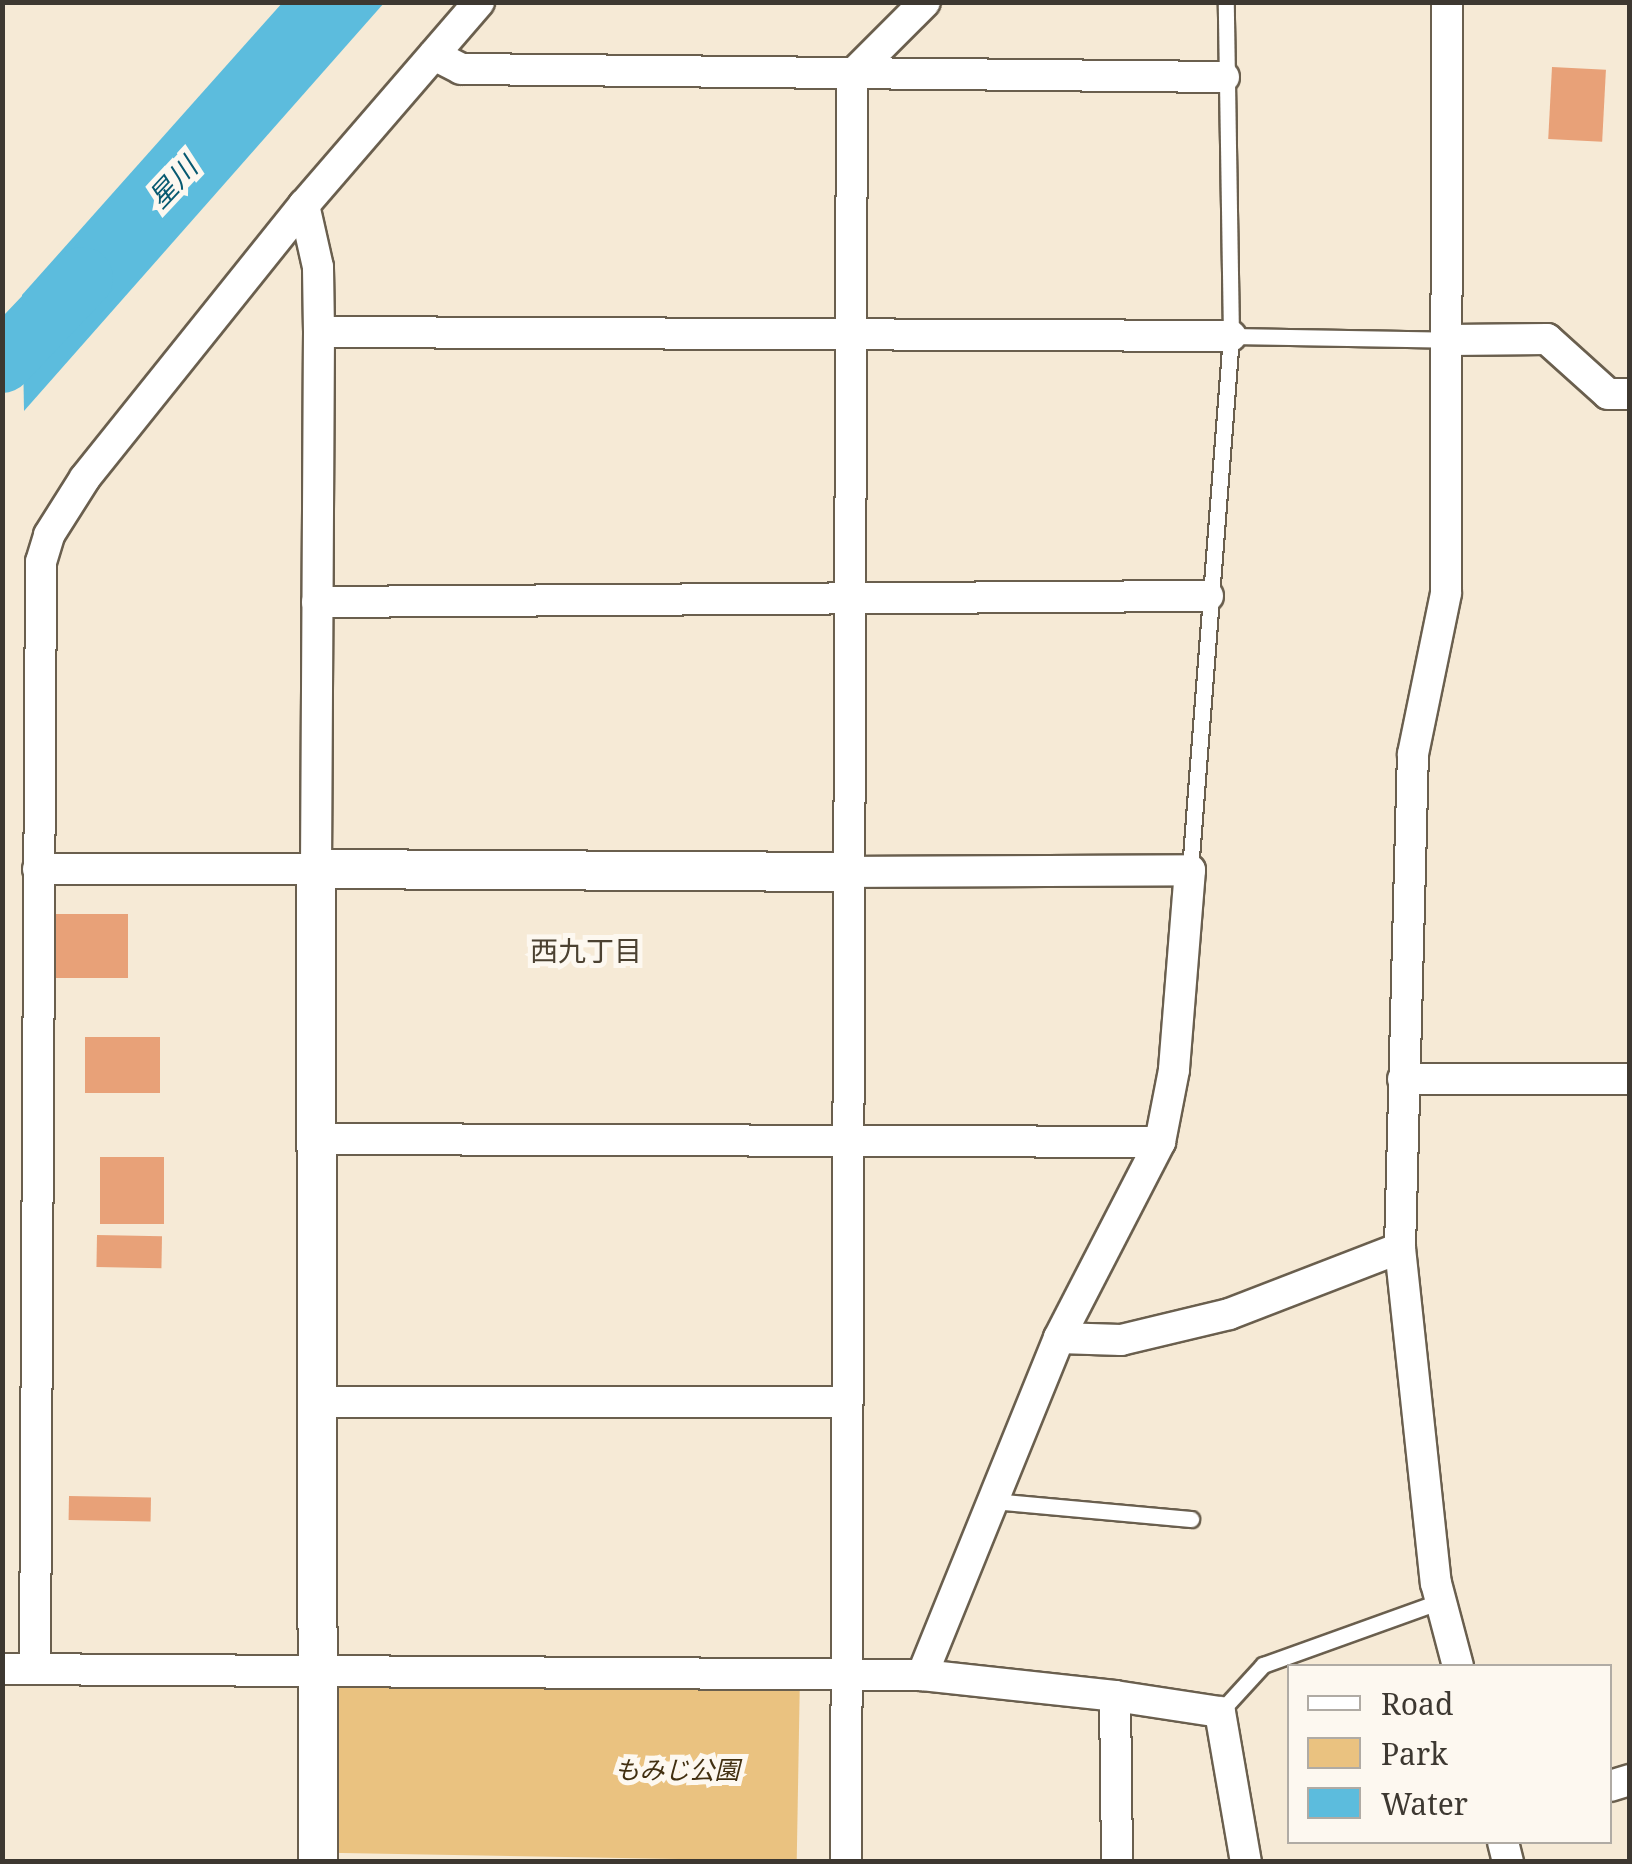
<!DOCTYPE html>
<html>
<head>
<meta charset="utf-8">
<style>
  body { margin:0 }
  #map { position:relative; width:1632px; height:1864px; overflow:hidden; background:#f6ead6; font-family:"Noto Serif","Noto Sans JP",serif }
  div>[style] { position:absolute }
  .green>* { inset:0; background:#eac280; transform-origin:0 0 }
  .water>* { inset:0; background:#5cbcdd }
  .river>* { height:62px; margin:-31px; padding:0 31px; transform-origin:31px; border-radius:31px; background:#5cbcdd }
  .building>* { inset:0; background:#e8a178; transform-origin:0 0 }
  .roads { filter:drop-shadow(2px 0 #6a5f4e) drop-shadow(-2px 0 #6a5f4e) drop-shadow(0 2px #6a5f4e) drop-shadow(0 -2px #6a5f4e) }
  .service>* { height:15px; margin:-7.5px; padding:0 7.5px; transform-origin:7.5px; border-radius:7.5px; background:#fff }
  .minor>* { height:30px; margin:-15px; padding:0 15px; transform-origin:15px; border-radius:15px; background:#fff }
  .tertiary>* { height:38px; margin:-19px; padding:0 19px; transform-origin:19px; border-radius:19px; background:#fff }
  span { translate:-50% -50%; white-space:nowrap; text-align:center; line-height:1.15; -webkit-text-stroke:10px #fdf8f0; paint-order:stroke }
  .park-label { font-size:25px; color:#423011; font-style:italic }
  .water-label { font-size:28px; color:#085a71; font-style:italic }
  .neighbourhood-label { font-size:28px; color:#4b4131 }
  .frame { position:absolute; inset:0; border:5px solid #3d3831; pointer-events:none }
  .legend { position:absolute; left:1287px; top:1664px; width:325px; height:180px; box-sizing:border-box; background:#fdf8f0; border:2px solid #b0aba4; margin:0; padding:12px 18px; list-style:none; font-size:30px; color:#3d3831 }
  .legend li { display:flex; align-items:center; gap:20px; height:50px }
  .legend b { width:50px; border:2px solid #b0aba4 }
</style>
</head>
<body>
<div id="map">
  <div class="green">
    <div style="left:800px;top:1673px;width:188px;height:469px;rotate:91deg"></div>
  </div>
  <div class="water">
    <div style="clip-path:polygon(283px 2px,384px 3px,24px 411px,22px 295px)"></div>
  </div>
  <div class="river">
    <div style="left:2px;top:362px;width:116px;rotate:-46.4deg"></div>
  </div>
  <div class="building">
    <div style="left:1552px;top:67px;width:54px;height:72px;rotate:3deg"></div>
    <div style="left:128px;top:914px;width:64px;height:75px;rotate:90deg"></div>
    <div style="left:85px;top:1037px;width:75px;height:56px"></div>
    <div style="left:100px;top:1157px;width:64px;height:67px"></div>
    <div style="left:97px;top:1235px;width:65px;height:32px;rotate:1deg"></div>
    <div style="left:69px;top:1496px;width:82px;height:24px;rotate:1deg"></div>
  </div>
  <div class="roads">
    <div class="service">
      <div style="left:1231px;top:336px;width:219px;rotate:1deg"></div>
      <div style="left:1190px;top:870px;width:536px;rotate:-85.61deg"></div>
      <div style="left:1231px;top:336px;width:334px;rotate:-90.9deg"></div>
      <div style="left:992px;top:1501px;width:200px;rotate:5.2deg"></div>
      <div style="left:1220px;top:1712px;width:64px;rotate:-47.5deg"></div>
      <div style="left:1263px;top:1665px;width:189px;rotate:-19.8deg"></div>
    </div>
    <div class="minor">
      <div style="left:434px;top:55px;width:30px;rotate:27deg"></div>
      <div style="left:461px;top:69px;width:763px;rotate:0.6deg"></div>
      <div style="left:319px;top:332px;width:912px;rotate:0.25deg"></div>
      <div style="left:1450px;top:340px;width:97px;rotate:-0.6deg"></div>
      <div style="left:1547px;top:339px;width:82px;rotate:42deg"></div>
      <div style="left:1608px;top:394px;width:22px"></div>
      <div style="left:317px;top:602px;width:891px;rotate:-0.39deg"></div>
      <div style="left:38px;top:869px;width:278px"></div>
      <div style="left:316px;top:869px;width:537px;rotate:-89.68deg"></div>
      <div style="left:319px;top:332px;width:65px;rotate:-90.9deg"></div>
      <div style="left:318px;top:267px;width:64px;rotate:-102.7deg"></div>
      <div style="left:851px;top:872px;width:339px;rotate:-0.3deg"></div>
      <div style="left:1190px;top:870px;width:201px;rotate:94.6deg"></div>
      <div style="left:1174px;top:1070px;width:73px;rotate:101deg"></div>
      <div style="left:1160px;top:1142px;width:220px;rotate:117.3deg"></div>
      <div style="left:1059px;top:1338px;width:364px;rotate:112.1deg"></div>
      <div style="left:1403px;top:1079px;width:227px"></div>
      <div style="left:316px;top:1139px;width:844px;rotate:0.2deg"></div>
      <div style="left:1400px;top:1248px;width:337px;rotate:83.9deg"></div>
      <div style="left:1436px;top:1583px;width:86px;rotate:75.2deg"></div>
      <div style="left:1059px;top:1338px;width:62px;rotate:1.8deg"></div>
      <div style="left:1121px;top:1340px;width:111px;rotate:-13.5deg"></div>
      <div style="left:1229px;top:1314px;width:183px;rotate:-21.1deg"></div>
      <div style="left:1400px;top:1248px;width:494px;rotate:-88.5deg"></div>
      <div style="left:1413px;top:754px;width:164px;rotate:-78.4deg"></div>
      <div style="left:1446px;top:593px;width:591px;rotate:-89.9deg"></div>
      <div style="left:315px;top:1402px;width:532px"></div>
      <div style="left:2px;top:1669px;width:920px;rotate:0.37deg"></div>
      <div style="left:922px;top:1675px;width:194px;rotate:6.2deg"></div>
      <div style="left:1115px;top:1696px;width:106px;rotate:8.7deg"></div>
      <div style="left:1220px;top:1712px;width:152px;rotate:80.2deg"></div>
      <div style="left:35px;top:1669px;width:1107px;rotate:-89.69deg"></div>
      <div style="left:41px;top:562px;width:28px;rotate:-73deg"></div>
      <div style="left:49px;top:535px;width:67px;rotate:-57.7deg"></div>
      <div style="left:85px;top:478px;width:350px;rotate:-51.3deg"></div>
      <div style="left:304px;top:205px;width:268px;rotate:-49.2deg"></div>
      <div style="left:1115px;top:1696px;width:166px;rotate:89.3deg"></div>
      <div style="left:1610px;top:1786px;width:21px;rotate:-17deg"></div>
      <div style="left:1503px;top:1842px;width:21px;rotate:76deg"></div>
      <div style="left:846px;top:1862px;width:1787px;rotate:-89.81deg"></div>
      <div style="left:852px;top:75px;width:103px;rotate:-45deg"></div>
    </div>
    <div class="tertiary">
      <div style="left:318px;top:1862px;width:993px;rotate:-90.12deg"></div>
      <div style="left:316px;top:869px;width:535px;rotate:0.32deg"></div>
    </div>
  </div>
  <div class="park-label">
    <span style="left:677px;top:1769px">もみじ公園</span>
  </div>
  <div class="water-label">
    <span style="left:172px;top:182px;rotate:-47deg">星川</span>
  </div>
  <div class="neighbourhood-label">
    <span style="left:586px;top:950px">西九丁目</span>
  </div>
  <div class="frame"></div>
  <ul class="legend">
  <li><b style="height:12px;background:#fff"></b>Road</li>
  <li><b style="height:28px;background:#eac280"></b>Park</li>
  <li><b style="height:28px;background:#5cbcdd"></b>Water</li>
  </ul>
</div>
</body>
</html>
